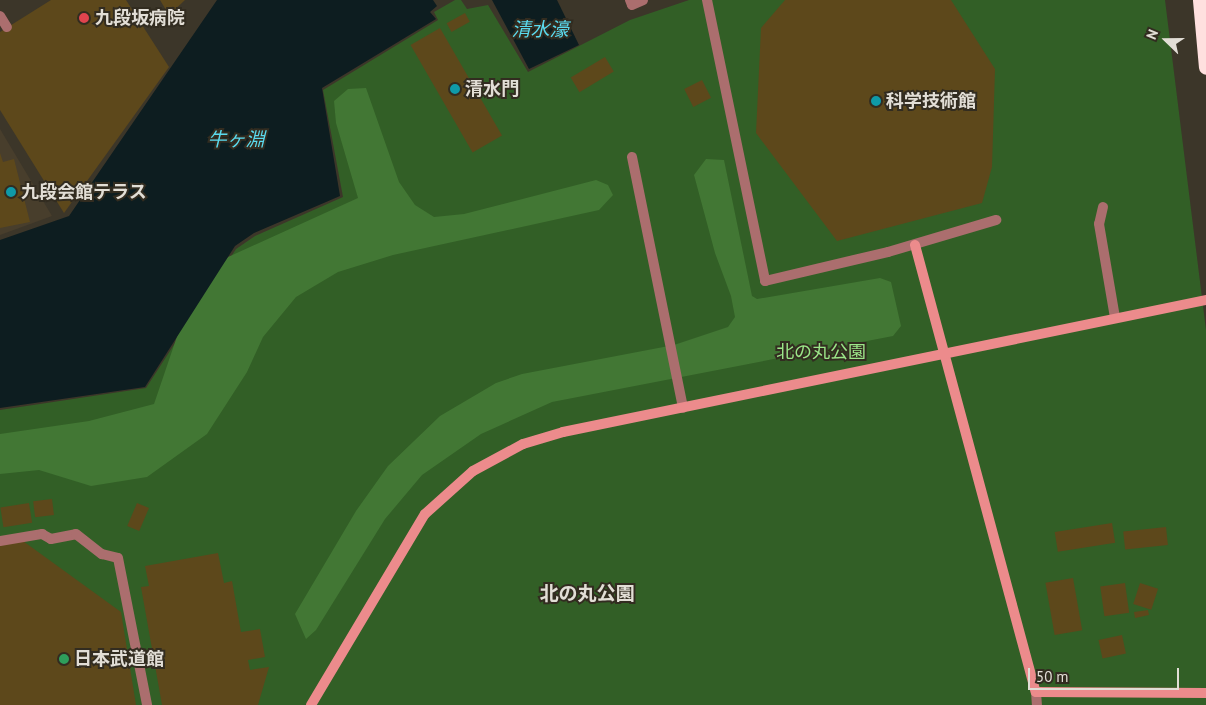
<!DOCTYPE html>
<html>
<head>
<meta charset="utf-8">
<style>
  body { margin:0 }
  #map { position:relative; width:1206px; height:705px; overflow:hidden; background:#3c3629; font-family:"PT Sans","Noto Sans JP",sans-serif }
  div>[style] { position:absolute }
  .built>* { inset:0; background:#483e2c }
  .green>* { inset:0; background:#325f26 }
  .forest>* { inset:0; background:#427734 }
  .water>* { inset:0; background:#0d1d20 }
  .building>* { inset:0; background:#5d481b; transform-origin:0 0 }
  .lane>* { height:10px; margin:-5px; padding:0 5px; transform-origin:5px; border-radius:5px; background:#ab6e6e }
  .secondary>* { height:10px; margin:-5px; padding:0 5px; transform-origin:5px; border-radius:5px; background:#ec8b8c }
  .highway>* { height:15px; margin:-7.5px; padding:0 7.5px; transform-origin:7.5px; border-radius:7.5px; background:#ffe0df }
  .dots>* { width:14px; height:14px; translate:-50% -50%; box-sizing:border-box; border:2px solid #322c20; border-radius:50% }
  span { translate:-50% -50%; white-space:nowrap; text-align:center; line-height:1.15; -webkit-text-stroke:4px #322c20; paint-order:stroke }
  .poi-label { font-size:18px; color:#e2ded6; font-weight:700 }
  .left { translate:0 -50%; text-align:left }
  .park-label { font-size:18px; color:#9be588 }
  .water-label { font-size:19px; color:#5adaee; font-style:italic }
  .neighbourhood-label { font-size:19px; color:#e2ded6; font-weight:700 }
  .north { position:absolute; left:1141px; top:15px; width:50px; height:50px; -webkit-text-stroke:4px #322c20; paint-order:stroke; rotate:292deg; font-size:14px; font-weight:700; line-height:20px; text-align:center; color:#e2ded6 }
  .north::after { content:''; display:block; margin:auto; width:18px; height:22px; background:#e2ded6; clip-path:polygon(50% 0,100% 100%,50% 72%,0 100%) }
  .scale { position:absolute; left:1028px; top:668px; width:151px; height:22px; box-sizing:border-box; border:2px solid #e2ded6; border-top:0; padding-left:6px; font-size:15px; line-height:18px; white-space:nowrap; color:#e2ded6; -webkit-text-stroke:4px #322c20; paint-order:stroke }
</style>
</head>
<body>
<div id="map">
  <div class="built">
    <div style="clip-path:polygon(0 129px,52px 216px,0 235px)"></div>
  </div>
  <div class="green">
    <div style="clip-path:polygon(455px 0,461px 0,467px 9px,488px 5px,528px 72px,630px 20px,689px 0,1165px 0,1206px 330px,1206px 705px,0 705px,0 410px,146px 388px,236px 249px,255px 236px,343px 197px,323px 90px,438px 20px,434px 12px)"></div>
  </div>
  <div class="forest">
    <div style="clip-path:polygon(366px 88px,399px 182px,415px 205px,434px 217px,464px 214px,596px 180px,608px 185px,613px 195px,599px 210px,393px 255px,338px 272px,296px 297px,263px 337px,247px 372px,207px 434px,147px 477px,91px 486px,39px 470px,0 474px,0 434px,89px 421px,154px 404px,187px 307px,228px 257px,358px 198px,336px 123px,334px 101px,348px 89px)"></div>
    <div style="clip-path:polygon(706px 159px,724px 160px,752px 296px,757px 299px,880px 278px,891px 282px,901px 326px,893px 336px,552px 402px,481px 434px,422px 475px,385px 519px,316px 630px,306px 639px,295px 614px,356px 511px,388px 466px,440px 416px,496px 383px,522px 374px,674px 345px,728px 327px,735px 317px,731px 296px,715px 253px,694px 175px)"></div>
  </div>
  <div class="water">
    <div style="clip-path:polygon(217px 0,433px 0,437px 6px,430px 12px,436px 19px,322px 88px,340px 196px,254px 233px,235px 246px,145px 387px,0 408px,0 240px,69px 216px)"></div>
    <div style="clip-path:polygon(492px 0,557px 0,579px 45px,529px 69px)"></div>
  </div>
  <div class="building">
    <div style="clip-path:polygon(51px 0,126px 0,169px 67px,64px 213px,0 110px,0 32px)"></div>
    <div style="clip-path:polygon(160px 0,185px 0,169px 15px)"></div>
    <div style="clip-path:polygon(785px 0,951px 0,995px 69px,992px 167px,982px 203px,837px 241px,756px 133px,761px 28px)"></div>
    <div style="left:465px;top:13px;width:10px;height:21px;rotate:61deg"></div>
    <div style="left:440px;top:28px;width:124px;height:34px;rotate:60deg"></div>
    <div style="left:605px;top:57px;width:17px;height:40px;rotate:59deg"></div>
    <div style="left:702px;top:80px;width:20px;height:20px;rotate:63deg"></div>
    <div style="clip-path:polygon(0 153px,3px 162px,14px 159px,30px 222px,0 228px)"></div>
    <div style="left:52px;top:499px;width:16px;height:19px;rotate:83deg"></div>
    <div style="left:29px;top:503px;width:20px;height:29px;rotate:81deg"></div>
    <div style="left:137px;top:503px;width:13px;height:25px;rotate:23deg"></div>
    <div style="left:1112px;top:523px;width:20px;height:58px;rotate:81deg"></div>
    <div style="left:1166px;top:527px;width:18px;height:43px;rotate:84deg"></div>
    <div style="clip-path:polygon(23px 541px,121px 612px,136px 705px,0 705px,0 545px)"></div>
    <div style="clip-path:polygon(218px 553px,224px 583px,232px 581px,241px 632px,260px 629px,265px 657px,248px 660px,250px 670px,269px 667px,258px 705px,162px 705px,141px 587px,149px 586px,145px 566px)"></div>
    <div style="left:1073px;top:578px;width:53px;height:28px;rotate:80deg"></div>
    <div style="left:1125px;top:583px;width:30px;height:25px;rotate:82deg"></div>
    <div style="left:1140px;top:583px;width:19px;height:22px;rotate:18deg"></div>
    <div style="clip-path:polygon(1148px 610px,1149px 615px,1135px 618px,1134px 612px)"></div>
    <div style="left:1122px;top:635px;width:19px;height:24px;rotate:78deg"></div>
  </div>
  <div class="lane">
    <div style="left:630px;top:0;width:5px;rotate:68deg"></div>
    <div style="left:632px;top:5px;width:12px;rotate:-24deg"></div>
    <div style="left:707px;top:0;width:287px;rotate:78.3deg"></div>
    <div style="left:765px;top:281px;width:126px;rotate:-13.3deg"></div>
    <div style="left:888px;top:252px;width:113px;rotate:-16.5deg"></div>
    <div style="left:0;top:16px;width:13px;rotate:58deg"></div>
    <div style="left:632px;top:157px;width:256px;rotate:78.5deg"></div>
    <div style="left:1103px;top:207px;width:17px;rotate:103deg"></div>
    <div style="left:1099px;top:224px;width:95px;rotate:80.3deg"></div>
    <div style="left:0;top:541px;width:43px;rotate:-9.5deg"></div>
    <div style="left:42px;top:534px;width:10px;rotate:29deg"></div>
    <div style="left:51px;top:539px;width:25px;rotate:-11deg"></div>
    <div style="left:76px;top:534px;width:33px;rotate:38deg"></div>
    <div style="left:102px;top:554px;width:16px;rotate:14deg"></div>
    <div style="left:118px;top:558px;width:150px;rotate:78.8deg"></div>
    <div style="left:1036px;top:692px;width:13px;rotate:86deg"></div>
  </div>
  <div class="secondary">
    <div style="left:915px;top:245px;width:463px;rotate:74.9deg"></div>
    <div style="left:1036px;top:692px;width:170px;rotate:0.3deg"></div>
    <div style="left:311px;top:705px;width:222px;rotate:-59.2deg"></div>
    <div style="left:425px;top:514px;width:64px;rotate:-41.9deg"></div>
    <div style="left:473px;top:471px;width:57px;rotate:-28.4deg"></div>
    <div style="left:523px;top:444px;width:42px;rotate:-16.7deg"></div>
    <div style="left:563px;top:432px;width:656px;rotate:-11.6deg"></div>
  </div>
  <div class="highway">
    <div style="left:1200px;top:0;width:67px;rotate:84.9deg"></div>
  </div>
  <div class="dots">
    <div style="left:84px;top:18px;background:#e0444e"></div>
    <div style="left:455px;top:89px;background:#0f9aa8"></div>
    <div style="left:876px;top:101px;background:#0f9aa8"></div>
    <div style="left:11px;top:192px;background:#0f9aa8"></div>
    <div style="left:64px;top:659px;background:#2e9e5b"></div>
  </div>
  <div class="poi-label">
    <span class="left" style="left:95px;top:18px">九段坂病院</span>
    <span class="left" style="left:465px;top:89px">清水門</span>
    <span class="left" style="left:886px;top:101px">科学技術館</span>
    <span class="left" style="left:21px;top:192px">九段会館テラス</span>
    <span class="left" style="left:74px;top:659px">日本武道館</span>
  </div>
  <div class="park-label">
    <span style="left:821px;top:352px">北の丸公園</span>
  </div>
  <div class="water-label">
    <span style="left:540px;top:30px">清水濠</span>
    <span style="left:236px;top:140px">牛ヶ淵</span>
  </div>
  <div class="neighbourhood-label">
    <span style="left:587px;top:594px">北の丸公園</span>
  </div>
  <div class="north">N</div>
  <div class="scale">50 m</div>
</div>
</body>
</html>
